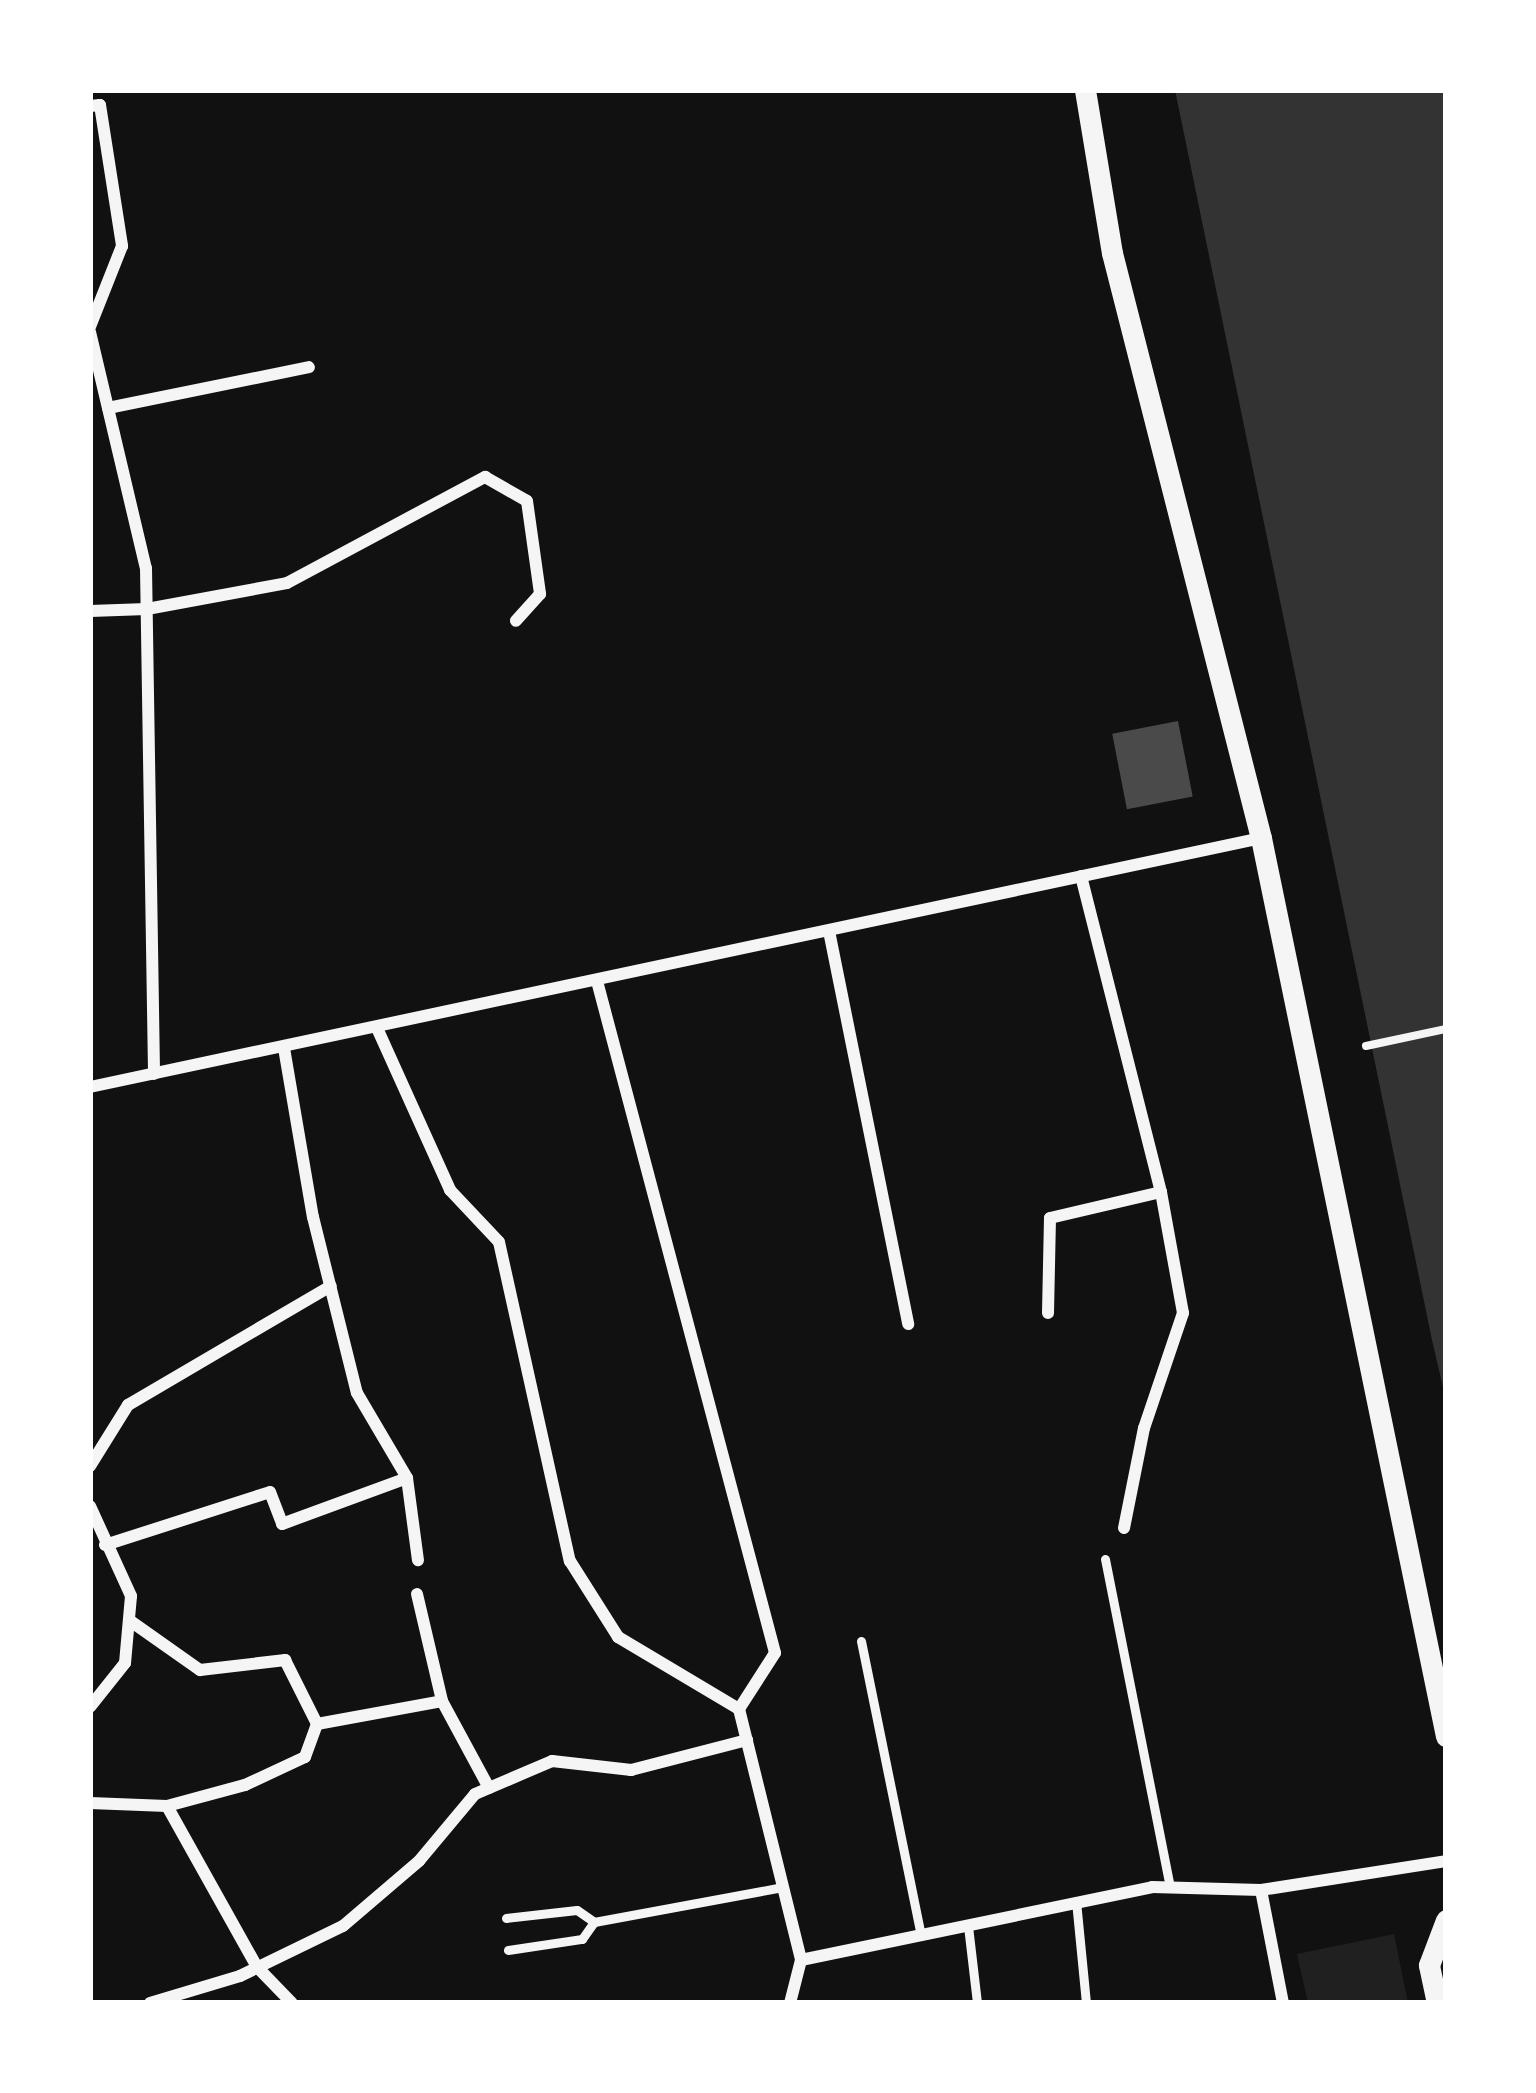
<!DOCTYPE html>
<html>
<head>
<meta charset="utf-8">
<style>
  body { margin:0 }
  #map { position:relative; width:1536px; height:2093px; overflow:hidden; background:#111; font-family:Manrope,sans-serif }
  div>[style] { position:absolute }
  .green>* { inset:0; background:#202020 }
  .water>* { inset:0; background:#333 }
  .building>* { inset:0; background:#4a4a4a; transform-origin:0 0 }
  .path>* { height:8px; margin:-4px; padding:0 4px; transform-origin:4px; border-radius:4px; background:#f5f5f5 }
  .service>* { height:9px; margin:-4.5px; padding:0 4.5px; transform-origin:4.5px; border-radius:4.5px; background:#f5f5f5 }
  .minor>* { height:12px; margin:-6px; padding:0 6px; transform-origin:6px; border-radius:6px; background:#f5f5f5 }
  .tertiary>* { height:21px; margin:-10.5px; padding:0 10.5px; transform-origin:10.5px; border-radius:10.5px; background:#f5f5f5 }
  span { translate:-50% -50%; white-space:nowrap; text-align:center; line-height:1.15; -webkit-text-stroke:12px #fff; paint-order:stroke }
  .frame { position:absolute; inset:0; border:93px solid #fff; pointer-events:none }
</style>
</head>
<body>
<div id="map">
  <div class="green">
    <div style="clip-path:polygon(1394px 1934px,1408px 2003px,1308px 2003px,1297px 1954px)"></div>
  </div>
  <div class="water">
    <div style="clip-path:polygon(1175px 90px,1446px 90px,1446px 1400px,1432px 1340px)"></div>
  </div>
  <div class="building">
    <div style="left:1178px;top:721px;width:77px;height:67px;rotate:79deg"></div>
  </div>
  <div class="path">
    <div style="left:1366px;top:1046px;width:82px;rotate:-12deg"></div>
  </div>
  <div class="service">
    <div style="left:1105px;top:1559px;width:335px;rotate:78.8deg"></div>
    <div style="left:861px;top:1641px;width:301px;rotate:78.5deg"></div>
    <div style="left:1076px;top:1901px;width:102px;rotate:84.4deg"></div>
    <div style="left:506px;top:1918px;width:71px;rotate:-6.4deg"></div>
    <div style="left:577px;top:1910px;width:21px;rotate:35deg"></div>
    <div style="left:594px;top:1922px;width:192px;rotate:-10.5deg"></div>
    <div style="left:968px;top:1926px;width:78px;rotate:83.3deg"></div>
    <div style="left:508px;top:1950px;width:75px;rotate:-8.5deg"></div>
    <div style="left:582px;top:1939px;width:21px;rotate:-55deg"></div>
  </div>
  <div class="minor">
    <div style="left:90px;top:106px;width:10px;rotate:-6deg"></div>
    <div style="left:100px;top:105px;width:143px;rotate:81.1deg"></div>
    <div style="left:122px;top:246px;width:87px;rotate:111.6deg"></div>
    <div style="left:90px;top:332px;width:243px;rotate:76.7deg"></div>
    <div style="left:146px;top:568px;width:506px;rotate:89.09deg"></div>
    <div style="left:108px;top:408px;width:205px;rotate:-11.5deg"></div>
    <div style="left:90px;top:611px;width:57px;rotate:-2deg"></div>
    <div style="left:147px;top:609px;width:142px;rotate:-10.5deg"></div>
    <div style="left:287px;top:583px;width:225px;rotate:-28.2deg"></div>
    <div style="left:485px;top:477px;width:48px;rotate:29.7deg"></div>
    <div style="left:527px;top:501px;width:94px;rotate:82deg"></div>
    <div style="left:540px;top:594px;width:36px;rotate:132deg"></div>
    <div style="left:1081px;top:876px;width:326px;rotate:75.8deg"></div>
    <div style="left:1161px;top:1192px;width:123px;rotate:79.7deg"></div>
    <div style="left:1183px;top:1313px;width:121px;rotate:108.7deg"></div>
    <div style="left:1144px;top:1428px;width:102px;rotate:101.3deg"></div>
    <div style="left:829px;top:931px;width:401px;rotate:78.6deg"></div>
    <div style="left:597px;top:981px;width:695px;rotate:75.16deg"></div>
    <div style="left:775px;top:1653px;width:67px;rotate:122.7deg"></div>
    <div style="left:377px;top:1028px;width:178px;rotate:65.7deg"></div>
    <div style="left:450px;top:1190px;width:71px;rotate:46.7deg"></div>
    <div style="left:499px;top:1242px;width:327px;rotate:77.5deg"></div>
    <div style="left:570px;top:1561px;width:90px;rotate:57.7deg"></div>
    <div style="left:618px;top:1637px;width:141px;rotate:30.8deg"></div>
    <div style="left:284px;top:1048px;width:171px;rotate:80.3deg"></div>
    <div style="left:313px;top:1217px;width:181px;rotate:76deg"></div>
    <div style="left:357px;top:1393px;width:99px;rotate:59.5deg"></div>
    <div style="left:407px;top:1478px;width:83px;rotate:82.4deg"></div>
    <div style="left:90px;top:1087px;width:1197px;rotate:-12deg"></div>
    <div style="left:1048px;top:1313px;width:95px;rotate:-88.8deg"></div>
    <div style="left:1050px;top:1218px;width:114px;rotate:-13.2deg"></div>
    <div style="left:90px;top:1466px;width:72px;rotate:-58.1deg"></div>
    <div style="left:128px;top:1405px;width:235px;rotate:-30.4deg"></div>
    <div style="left:90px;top:1506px;width:99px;rotate:65.5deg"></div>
    <div style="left:131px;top:1596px;width:67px;rotate:95.1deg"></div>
    <div style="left:125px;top:1663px;width:56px;rotate:128.5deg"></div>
    <div style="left:105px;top:1545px;width:173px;rotate:-17.8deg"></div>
    <div style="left:270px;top:1492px;width:34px;rotate:69deg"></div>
    <div style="left:282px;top:1524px;width:133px;rotate:-20.2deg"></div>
    <div style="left:417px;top:1594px;width:110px;rotate:76.8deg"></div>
    <div style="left:442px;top:1701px;width:99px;rotate:61.6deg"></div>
    <div style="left:129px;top:1620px;width:87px;rotate:35.2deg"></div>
    <div style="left:200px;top:1670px;width:86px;rotate:-6.7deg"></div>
    <div style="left:285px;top:1660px;width:72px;rotate:63.4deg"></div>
    <div style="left:739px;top:1709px;width:259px;rotate:76.1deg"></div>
    <div style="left:801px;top:1960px;width:44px;rotate:104.3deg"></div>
    <div style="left:90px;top:1803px;width:77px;rotate:2.2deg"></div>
    <div style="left:167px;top:1806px;width:81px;rotate:-15.1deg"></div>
    <div style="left:245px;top:1785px;width:66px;rotate:-25deg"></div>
    <div style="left:305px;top:1757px;width:35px;rotate:-70deg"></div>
    <div style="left:317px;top:1724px;width:127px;rotate:-10.4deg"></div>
    <div style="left:167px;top:1806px;width:184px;rotate:60.8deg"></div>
    <div style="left:257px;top:1967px;width:50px;rotate:45.8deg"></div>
    <div style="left:1261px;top:1890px;width:115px;rotate:79deg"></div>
    <div style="left:801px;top:1960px;width:359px;rotate:-11.7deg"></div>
    <div style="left:1152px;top:1887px;width:109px;rotate:1.6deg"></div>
    <div style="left:1261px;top:1890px;width:187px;rotate:-8.9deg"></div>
    <div style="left:150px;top:2003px;width:94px;rotate:-16.7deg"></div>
    <div style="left:240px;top:1976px;width:114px;rotate:-25.9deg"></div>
    <div style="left:343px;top:1926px;width:100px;rotate:-40.5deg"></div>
    <div style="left:419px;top:1861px;width:87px;rotate:-50.1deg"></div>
    <div style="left:475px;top:1794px;width:84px;rotate:-23.2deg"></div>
    <div style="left:552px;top:1761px;width:80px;rotate:6.5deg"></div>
    <div style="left:631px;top:1770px;width:120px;rotate:-14.5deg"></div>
  </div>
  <div class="tertiary">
    <div style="left:1085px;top:90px;width:165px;rotate:80.6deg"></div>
    <div style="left:1112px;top:253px;width:604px;rotate:75.71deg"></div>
    <div style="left:1261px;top:838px;width:917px;rotate:78.36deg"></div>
    <div style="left:1437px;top:2003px;width:39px;rotate:-102deg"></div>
    <div style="left:1429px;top:1965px;width:48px;rotate:-69.3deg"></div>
  </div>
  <div class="frame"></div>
</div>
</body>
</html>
